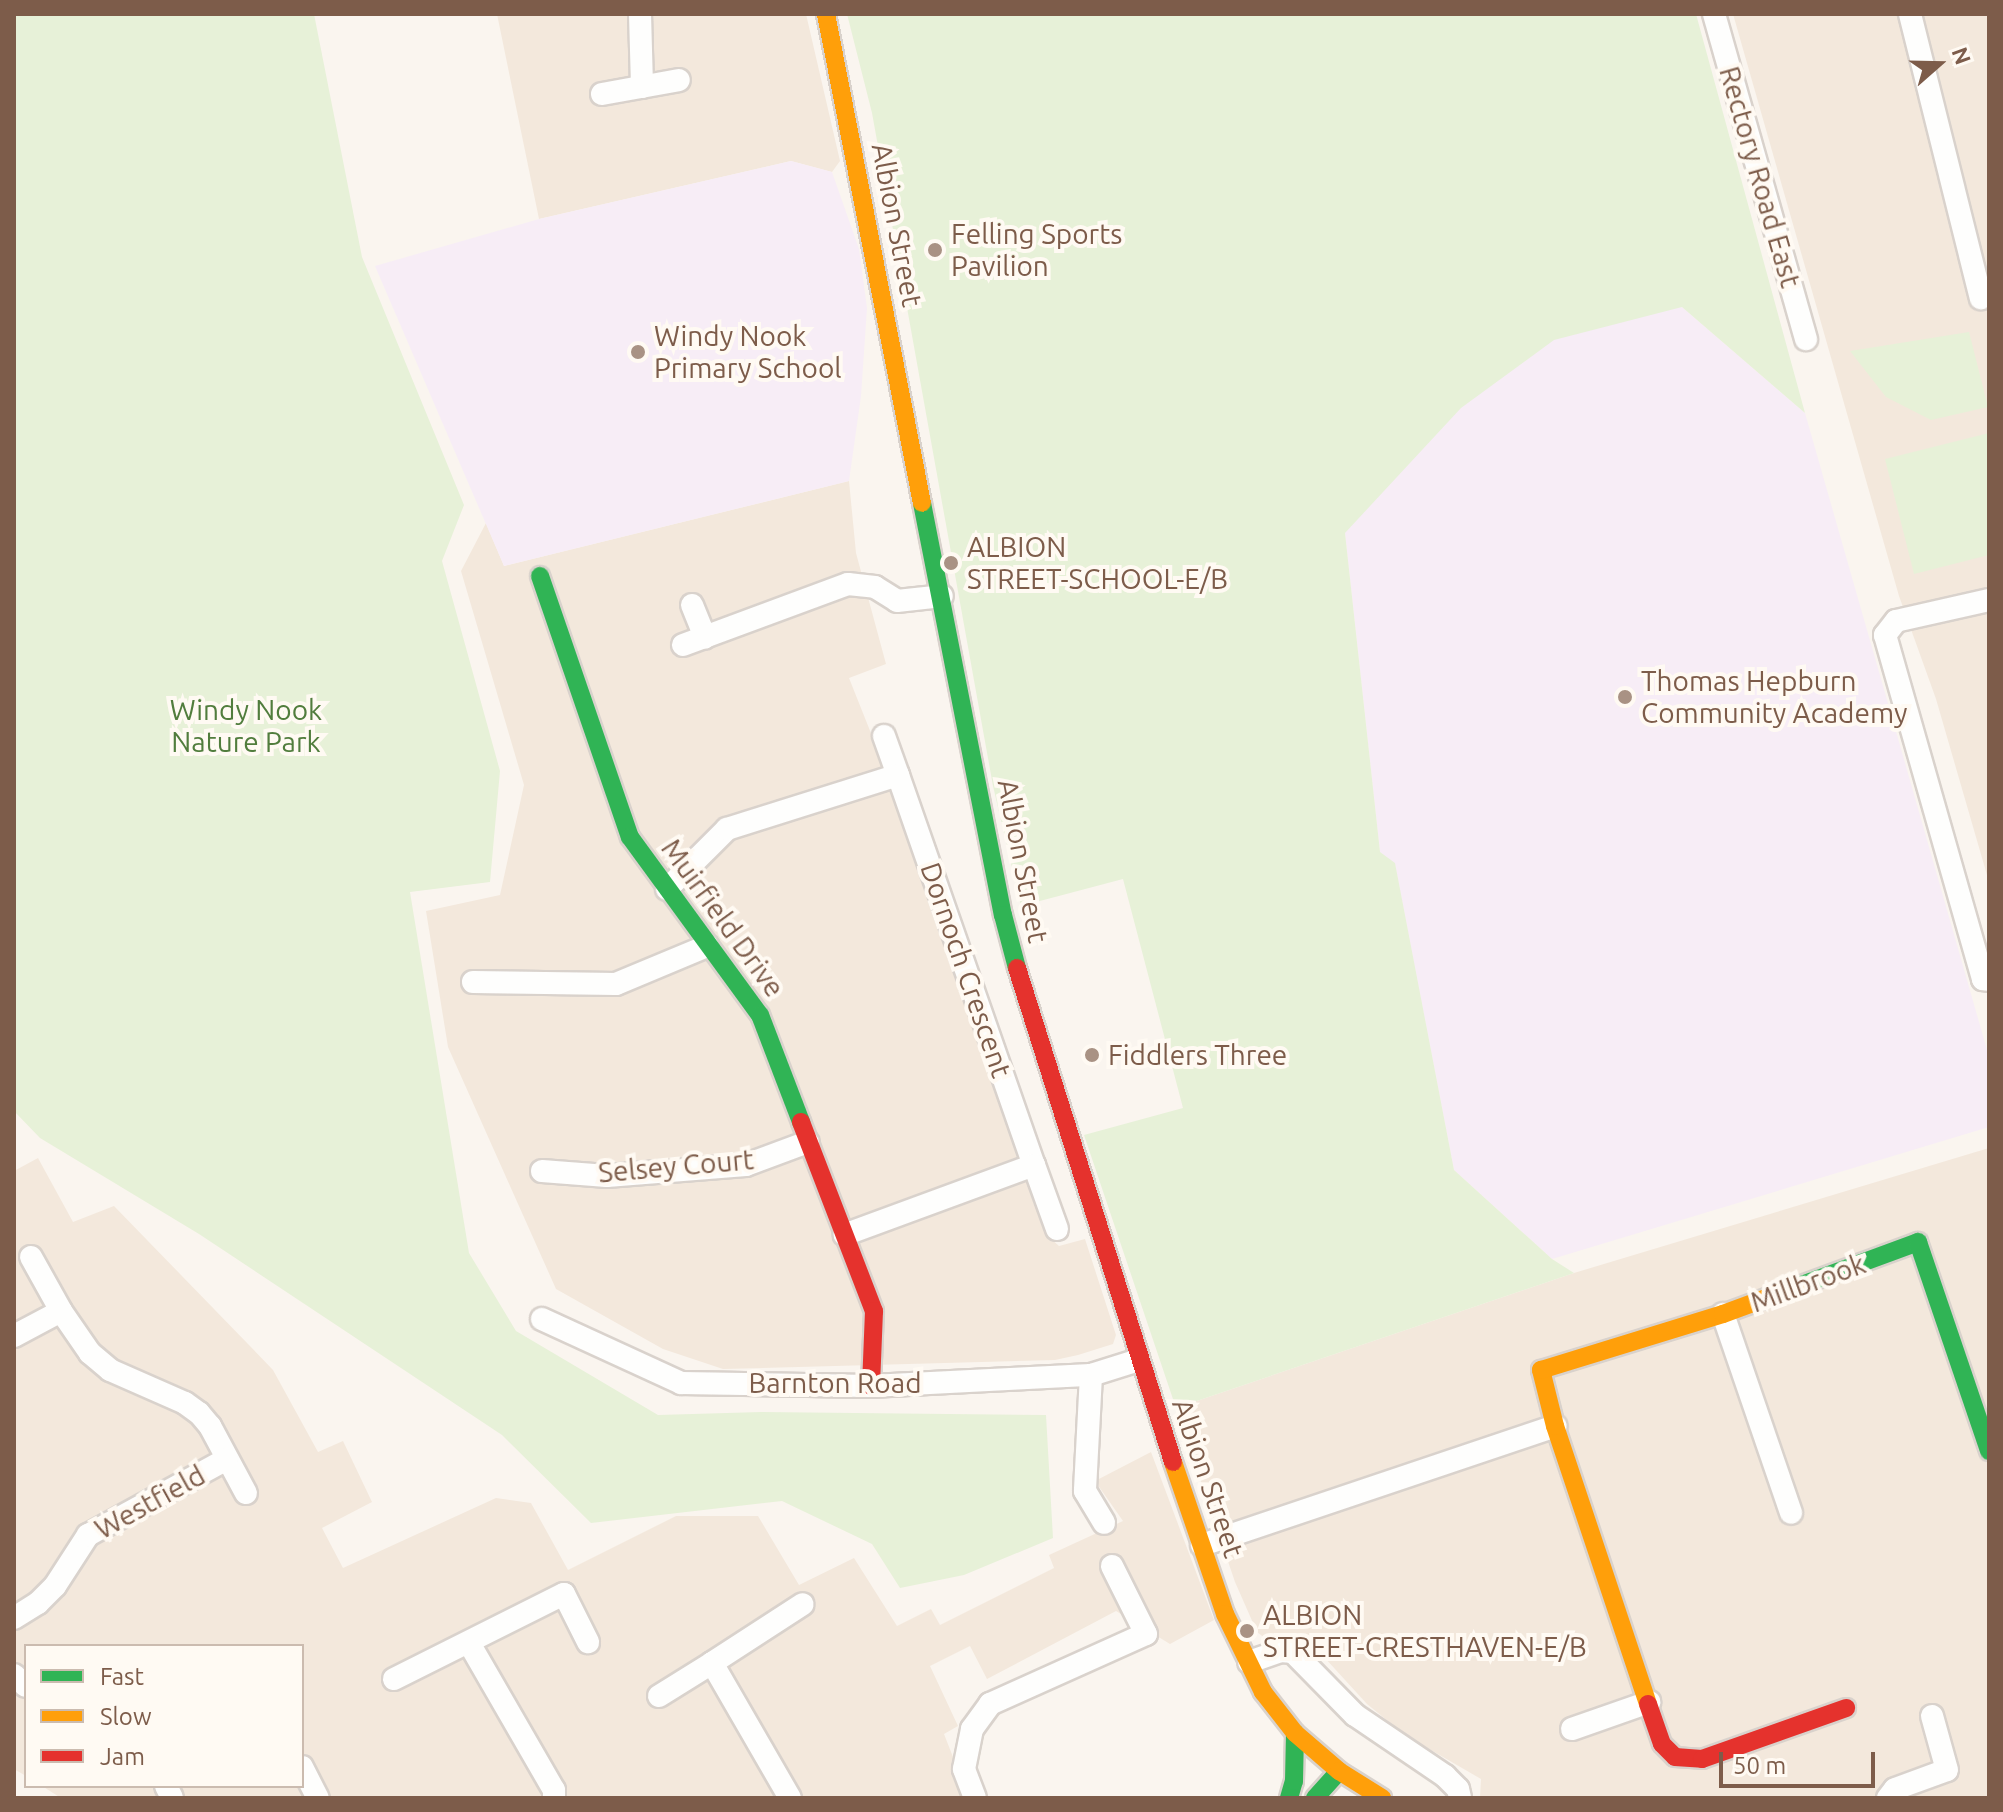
<!DOCTYPE html>
<html>
<head>
<meta charset="utf-8">
<style>
  body { margin:0 }
  #map { position:relative; width:2003px; height:1812px; overflow:hidden; background:#faf5ef; font-family:Ubuntu,sans-serif }
  div>[style] { position:absolute }
  .residential>* { inset:0; background:#f3e8dc }
  .education>* { inset:0; background:#f7edf6 }
  .green>* { inset:0; background:#e7f1d8 }
  .roads { filter:drop-shadow(2px 0 #d9d2cc) drop-shadow(-2px 0 #d9d2cc) drop-shadow(0 2px #d9d2cc) drop-shadow(0 -2px #d9d2cc) }
  .street>* { height:22px; margin:-11px; padding:0 11px; transform-origin:11px; border-radius:11px; background:#fefefd }
  .fast>* { height:18px; margin:-9px; padding:0 9px; transform-origin:9px; border-radius:9px; background:#30b455 }
  .slow>* { height:18px; margin:-9px; padding:0 9px; transform-origin:9px; border-radius:9px; background:#ff9f0a }
  .jam>* { height:18px; margin:-9px; padding:0 9px; transform-origin:9px; border-radius:9px; background:#e5322d }
  .dots>* { width:22px; height:22px; translate:-50% -50%; box-sizing:border-box; border:4px solid #fffaf3; border-radius:50% }
  span { translate:-50% -50%; white-space:nowrap; text-align:center; line-height:1.15; -webkit-text-stroke:8px #fffaf3; paint-order:stroke }
  .street-label { font-size:28px; color:#7d5c4a }
  .poi-label { font-size:28px; color:#7d5c4a }
  .left { translate:0 -50%; text-align:left }
  .park-label { font-size:28px; color:#517d3d }
  .frame { position:absolute; inset:0; border:16px solid #7d5c4a; pointer-events:none }
  .legend { position:absolute; left:24px; top:1644px; width:280px; height:144px; box-sizing:border-box; background:#fffaf3; border:2px solid #cbbbaf; margin:0; padding:10px 14px; list-style:none; font-size:24px; color:#7d5c4a }
  .legend li { display:flex; align-items:center; gap:16px; height:40px }
  .legend b { width:40px; border:2px solid #cbbbaf }
  .north { position:absolute; left:1899px; top:24px; width:80px; height:80px; -webkit-text-stroke:6px #fffaf3; paint-order:stroke; rotate:70deg; font-size:22px; font-weight:700; line-height:32px; text-align:center; color:#7d5c4a }
  .north::after { content:''; display:block; margin:auto; width:28px; height:36px; background:#7d5c4a; clip-path:polygon(50% 0,100% 100%,50% 72%,0 100%) }
  .scale { position:absolute; left:1719px; top:1752px; width:156px; height:36px; box-sizing:border-box; border:4px solid #7d5c4a; border-top:0; padding-left:10px; font-size:24px; line-height:28px; white-space:nowrap; color:#7d5c4a; -webkit-text-stroke:6px #fffaf3; paint-order:stroke }
</style>
</head>
<body>
<div id="map">
  <div class="residential">
    <div style="clip-path:polygon(497px 14px,806px 14px,840px 161px,832px 172px,791px 161px,539px 219px)"></div>
    <div style="clip-path:polygon(1733px 14px,1989px 14px,1989px 882px,1936px 699px,1899px 596px)"></div>
    <div style="clip-path:polygon(849px 481px,856px 553px,886px 664px,849px 678px,900px 806px,1049px 1237px,1059px 1246px,1085px 1239px,1116px 1335px,1113px 1344px,1078px 1355px,1055px 1360px,723px 1369px,663px 1349px,556px 1289px,448px 1047px,426px 911px,500px 895px,524px 785px,461px 571px,486px 523px,504px 566px)"></div>
    <div style="clip-path:polygon(1989px 1148px,1989px 1798px,1480px 1798px,1481px 1779px,1405px 1735px,1367px 1704px,1313px 1645px,1290px 1635px,1266px 1639px,1257px 1632px,1235px 1582px,1176px 1408px,1574px 1273px)"></div>
    <div style="clip-path:polygon(38px 1158px,73px 1222px,114px 1206px,248px 1344px,273px 1370px,318px 1452px,343px 1441px,372px 1502px,322px 1528px,343px 1568px,496px 1498px,531px 1503px,568px 1570px,676px 1516px,758px 1516px,799px 1585px,854px 1558px,897px 1626px,931px 1609px,940px 1625px,1054px 1568px,1049px 1555px,1123px 1521px,1095px 1481px,1151px 1452px,1214px 1620px,1170px 1644px,1116px 1611px,987px 1679px,970px 1646px,930px 1666px,958px 1726px,944px 1734px,969px 1798px,61px 1798px,42px 1786px,302px 1786px,302px 1646px,26px 1646px,26px 1776px,14px 1769px,14px 1171px)"></div>
  </div>
  <div class="education">
    <div style="clip-path:polygon(1405px 38px,1682px 307px,1805px 413px,1989px 1057px,1989px 1127px,1552px 1259px,1454px 1170px,1395px 864px,1380px 852px,1345px 533px)"></div>
    <div style="clip-path:polygon(791px 161px,832px 172px,859px 249px,867px 308px,861px 396px,849px 481px,504px 566px,375px 266px,539px 219px)"></div>
  </div>
  <div class="green">
    <div style="clip-path:polygon(14px 14px,314px 14px,362px 257px,464px 505px,442px 561px,500px 771px,490px 882px,410px 892px,469px 1253px,516px 1331px,658px 1415px,761px 1412px,1046px 1415px,1053px 1538px,964px 1575px,900px 1588px,872px 1544px,782px 1501px,591px 1523px,502px 1435px,199px 1234px,40px 1138px,14px 1111px)"></div>
    <div style="clip-path:polygon(847px 14px,1696px 14px,1805px 413px,1682px 307px,1554px 340px,1461px 408px,1345px 533px,1380px 852px,1395px 863px,1454px 1170px,1552px 1259px,1574px 1273px,1176px 1408px,1084px 1135px,1183px 1108px,1123px 879px,1021px 906px,993px 786px,872px 113px)"></div>
    <div style="clip-path:polygon(1969px 332px,1988px 407px,1931px 420px,1886px 397px,1850px 351px)"></div>
    <div style="clip-path:polygon(1989px 433px,1989px 555px,1914px 574px,1885px 459px)"></div>
  </div>
  <div class="roads">
    <div class="street">
      <div style="left:640px;top:14px;width:73px;rotate:88.4deg"></div>
      <div style="left:1714px;top:14px;width:338px;rotate:74.2deg"></div>
      <div style="left:1910px;top:14px;width:293px;rotate:76deg"></div>
      <div style="left:602px;top:94px;width:78px;rotate:-10.3deg"></div>
      <div style="left:1989px;top:600px;width:95px;rotate:167.3deg"></div>
      <div style="left:1896px;top:621px;width:18px;rotate:128deg"></div>
      <div style="left:1885px;top:635px;width:358px;rotate:74.1deg"></div>
      <div style="left:1983px;top:979px;width:6px;rotate:9deg"></div>
      <div style="left:692px;top:605px;width:35px;rotate:68deg"></div>
      <div style="left:683px;top:645px;width:176px;rotate:-20.3deg"></div>
      <div style="left:848px;top:584px;width:27px;rotate:6deg"></div>
      <div style="left:875px;top:587px;width:26px;rotate:32deg"></div>
      <div style="left:897px;top:601px;width:45px;rotate:-6.3deg"></div>
      <div style="left:884px;top:736px;width:41px;rotate:70.3deg"></div>
      <div style="left:667px;top:889px;width:85px;rotate:-45deg"></div>
      <div style="left:727px;top:829px;width:179px;rotate:-17.5deg"></div>
      <div style="left:898px;top:775px;width:413px;rotate:70.8deg"></div>
      <div style="left:1034px;top:1165px;width:202px;rotate:159.8deg"></div>
      <div style="left:473px;top:982px;width:143px;rotate:0.8deg"></div>
      <div style="left:616px;top:984px;width:99px;rotate:-22.7deg"></div>
      <div style="left:1034px;top:1165px;width:68px;rotate:70.2deg"></div>
      <div style="left:542px;top:1171px;width:65px;rotate:4.4deg"></div>
      <div style="left:607px;top:1176px;width:139px;rotate:-4.5deg"></div>
      <div style="left:746px;top:1165px;width:66px;rotate:-20.4deg"></div>
      <div style="left:31px;top:1257px;width:62px;rotate:60.9deg"></div>
      <div style="left:61px;top:1311px;width:51px;rotate:55.4deg"></div>
      <div style="left:90px;top:1353px;width:26px;rotate:40deg"></div>
      <div style="left:110px;top:1370px;width:82px;rotate:23.7deg"></div>
      <div style="left:185px;top:1403px;width:17px;rotate:36deg"></div>
      <div style="left:199px;top:1413px;width:17px;rotate:50deg"></div>
      <div style="left:210px;top:1426px;width:76px;rotate:61.8deg"></div>
      <div style="left:1723px;top:1314px;width:210px;rotate:71.1deg"></div>
      <div style="left:542px;top:1319px;width:153px;rotate:24.7deg"></div>
      <div style="left:681px;top:1383px;width:190px;rotate:0.9deg"></div>
      <div style="left:871px;top:1386px;width:220px;rotate:-2.9deg"></div>
      <div style="left:1091px;top:1375px;width:50px;rotate:-17.4deg"></div>
      <div style="left:14px;top:1336px;width:53px;rotate:-28deg"></div>
      <div style="left:1091px;top:1375px;width:116px;rotate:93deg"></div>
      <div style="left:1085px;top:1491px;width:37px;rotate:59deg"></div>
      <div style="left:1202px;top:1545px;width:373px;rotate:-18.6deg"></div>
      <div style="left:14px;top:1618px;width:28px;rotate:-32deg"></div>
      <div style="left:38px;top:1603px;width:24px;rotate:-45deg"></div>
      <div style="left:55px;top:1586px;width:61px;rotate:-57.1deg"></div>
      <div style="left:88px;top:1535px;width:158px;rotate:-28.7deg"></div>
      <div style="left:469px;top:1643px;width:170px;rotate:60deg"></div>
      <div style="left:554px;top:1790px;width:8px;rotate:90deg"></div>
      <div style="left:1249px;top:1662px;width:34px;rotate:-19deg"></div>
      <div style="left:1281px;top:1651px;width:12px;rotate:5deg"></div>
      <div style="left:1293px;top:1652px;width:88px;rotate:45.5deg"></div>
      <div style="left:1355px;top:1715px;width:109px;rotate:34.1deg"></div>
      <div style="left:1445px;top:1776px;width:18px;rotate:45deg"></div>
      <div style="left:1458px;top:1789px;width:9px;rotate:77deg"></div>
      <div style="left:712px;top:1663px;width:108px;rotate:-33deg"></div>
      <div style="left:14px;top:1675px;width:16px;rotate:43deg"></div>
      <div style="left:394px;top:1679px;width:190px;rotate:-26.6deg"></div>
      <div style="left:564px;top:1594px;width:54px;rotate:63.4deg"></div>
      <div style="left:659px;top:1696px;width:62px;rotate:-31.9deg"></div>
      <div style="left:712px;top:1663px;width:156px;rotate:60deg"></div>
      <div style="left:1572px;top:1729px;width:82px;rotate:-19.3deg"></div>
      <div style="left:302px;top:1767px;width:35px;rotate:63deg"></div>
      <div style="left:166px;top:1786px;width:13px;rotate:63deg"></div>
      <div style="left:975px;top:1798px;width:31px;rotate:-111deg"></div>
      <div style="left:964px;top:1769px;width:41px;rotate:-78.7deg"></div>
      <div style="left:972px;top:1729px;width:31px;rotate:-54deg"></div>
      <div style="left:990px;top:1704px;width:171px;rotate:-24.2deg"></div>
      <div style="left:1146px;top:1634px;width:76px;rotate:-116.6deg"></div>
      <div style="left:1888px;top:1798px;width:11px;rotate:-52deg"></div>
      <div style="left:1895px;top:1789px;width:55px;rotate:-20.1deg"></div>
      <div style="left:1947px;top:1770px;width:56px;rotate:-105.5deg"></div>
    </div>
    <div class="fast">
      <div style="left:922px;top:503px;width:420px;rotate:78.9deg"></div>
      <div style="left:1003px;top:915px;width:55px;rotate:75.2deg"></div>
      <div style="left:540px;top:576px;width:276px;rotate:71deg"></div>
      <div style="left:630px;top:837px;width:220px;rotate:53.9deg"></div>
      <div style="left:760px;top:1015px;width:115px;rotate:69deg"></div>
      <div style="left:1796px;top:1287px;width:130px;rotate:-20.2deg"></div>
      <div style="left:1918px;top:1242px;width:221px;rotate:71.2deg"></div>
      <div style="left:1289px;top:1798px;width:18px;rotate:-74deg"></div>
      <div style="left:1294px;top:1781px;width:48px;rotate:-88.8deg"></div>
      <div style="left:1315px;top:1798px;width:36px;rotate:-48deg"></div>
    </div>
    <div class="slow">
      <div style="left:826px;top:14px;width:498px;rotate:78.9deg"></div>
      <div style="left:1173px;top:1462px;width:161px;rotate:71.1deg"></div>
      <div style="left:1225px;top:1614px;width:87px;rotate:64deg"></div>
      <div style="left:1263px;top:1692px;width:52px;rotate:52deg"></div>
      <div style="left:1295px;top:1733px;width:58px;rotate:40.8deg"></div>
      <div style="left:1339px;top:1771px;width:51px;rotate:32.1deg"></div>
      <div style="left:1648px;top:1704px;width:293px;rotate:-108.5deg"></div>
      <div style="left:1555px;top:1426px;width:58px;rotate:-104deg"></div>
      <div style="left:1541px;top:1370px;width:190px;rotate:-17.1deg"></div>
      <div style="left:1723px;top:1314px;width:78px;rotate:-20.3deg"></div>
    </div>
    <div class="jam">
      <div style="left:1017px;top:968px;width:518px;rotate:72.47deg"></div>
      <div style="left:801px;top:1122px;width:203px;rotate:68.9deg"></div>
      <div style="left:874px;top:1311px;width:75px;rotate:92.3deg"></div>
      <div style="left:1648px;top:1704px;width:42px;rotate:70.7deg"></div>
      <div style="left:1662px;top:1744px;width:18px;rotate:45deg"></div>
      <div style="left:1675px;top:1757px;width:27px;rotate:4deg"></div>
      <div style="left:1702px;top:1759px;width:153px;rotate:-19.5deg"></div>
    </div>
  </div>
  <div class="dots">
    <div style="left:935px;top:250px;background:#a99284"></div>
    <div style="left:638px;top:352px;background:#a99284"></div>
    <div style="left:951px;top:563px;background:#a99284"></div>
    <div style="left:1625px;top:697px;background:#a99284"></div>
    <div style="left:1092px;top:1055px;background:#a99284"></div>
    <div style="left:1247px;top:1631px;background:#a99284"></div>
  </div>
  <div class="street-label">
    <span style="left:1760px;top:177px;rotate:74deg">Rectory Road East</span>
    <span style="left:897px;top:225px;rotate:79deg">Albion Street</span>
    <span style="left:1023px;top:861px;rotate:79deg">Albion Street</span>
    <span style="left:723px;top:918px;rotate:54deg">Muirfield Drive</span>
    <span style="left:966px;top:970px;rotate:71deg">Dornoch Crescent</span>
    <span style="left:676px;top:1166px;rotate:-5deg">Selsey Court</span>
    <span style="left:1808px;top:1283px;rotate:-20deg">Millbrook</span>
    <span style="left:835px;top:1383px">Barnton Road</span>
    <span style="left:1208px;top:1478px;rotate:71deg">Albion Street</span>
    <span style="left:150px;top:1502px;rotate:-29deg">Westfield</span>
  </div>
  <div class="poi-label">
    <span class="left" style="left:951px;top:250px">Felling Sports<br>Pavilion</span>
    <span class="left" style="left:654px;top:352px">Windy Nook<br>Primary School</span>
    <span class="left" style="left:967px;top:563px">ALBION<br>STREET-SCHOOL-E/B</span>
    <span class="left" style="left:1641px;top:697px">Thomas Hepburn<br>Community Academy</span>
    <span class="left" style="left:1108px;top:1055px">Fiddlers Three</span>
    <span class="left" style="left:1263px;top:1631px">ALBION<br>STREET-CRESTHAVEN-E/B</span>
  </div>
  <div class="park-label">
    <span style="left:246px;top:726px">Windy Nook<br>Nature Park</span>
  </div>
  <div class="frame"></div>
  <ul class="legend">
  <li><b style="height:10px;background:#30b455"></b>Fast</li>
  <li><b style="height:10px;background:#ff9f0a"></b>Slow</li>
  <li><b style="height:10px;background:#e5322d"></b>Jam</li>
  </ul>
  <div class="north">N</div>
  <div class="scale">50 m</div>
</div>
</body>
</html>
